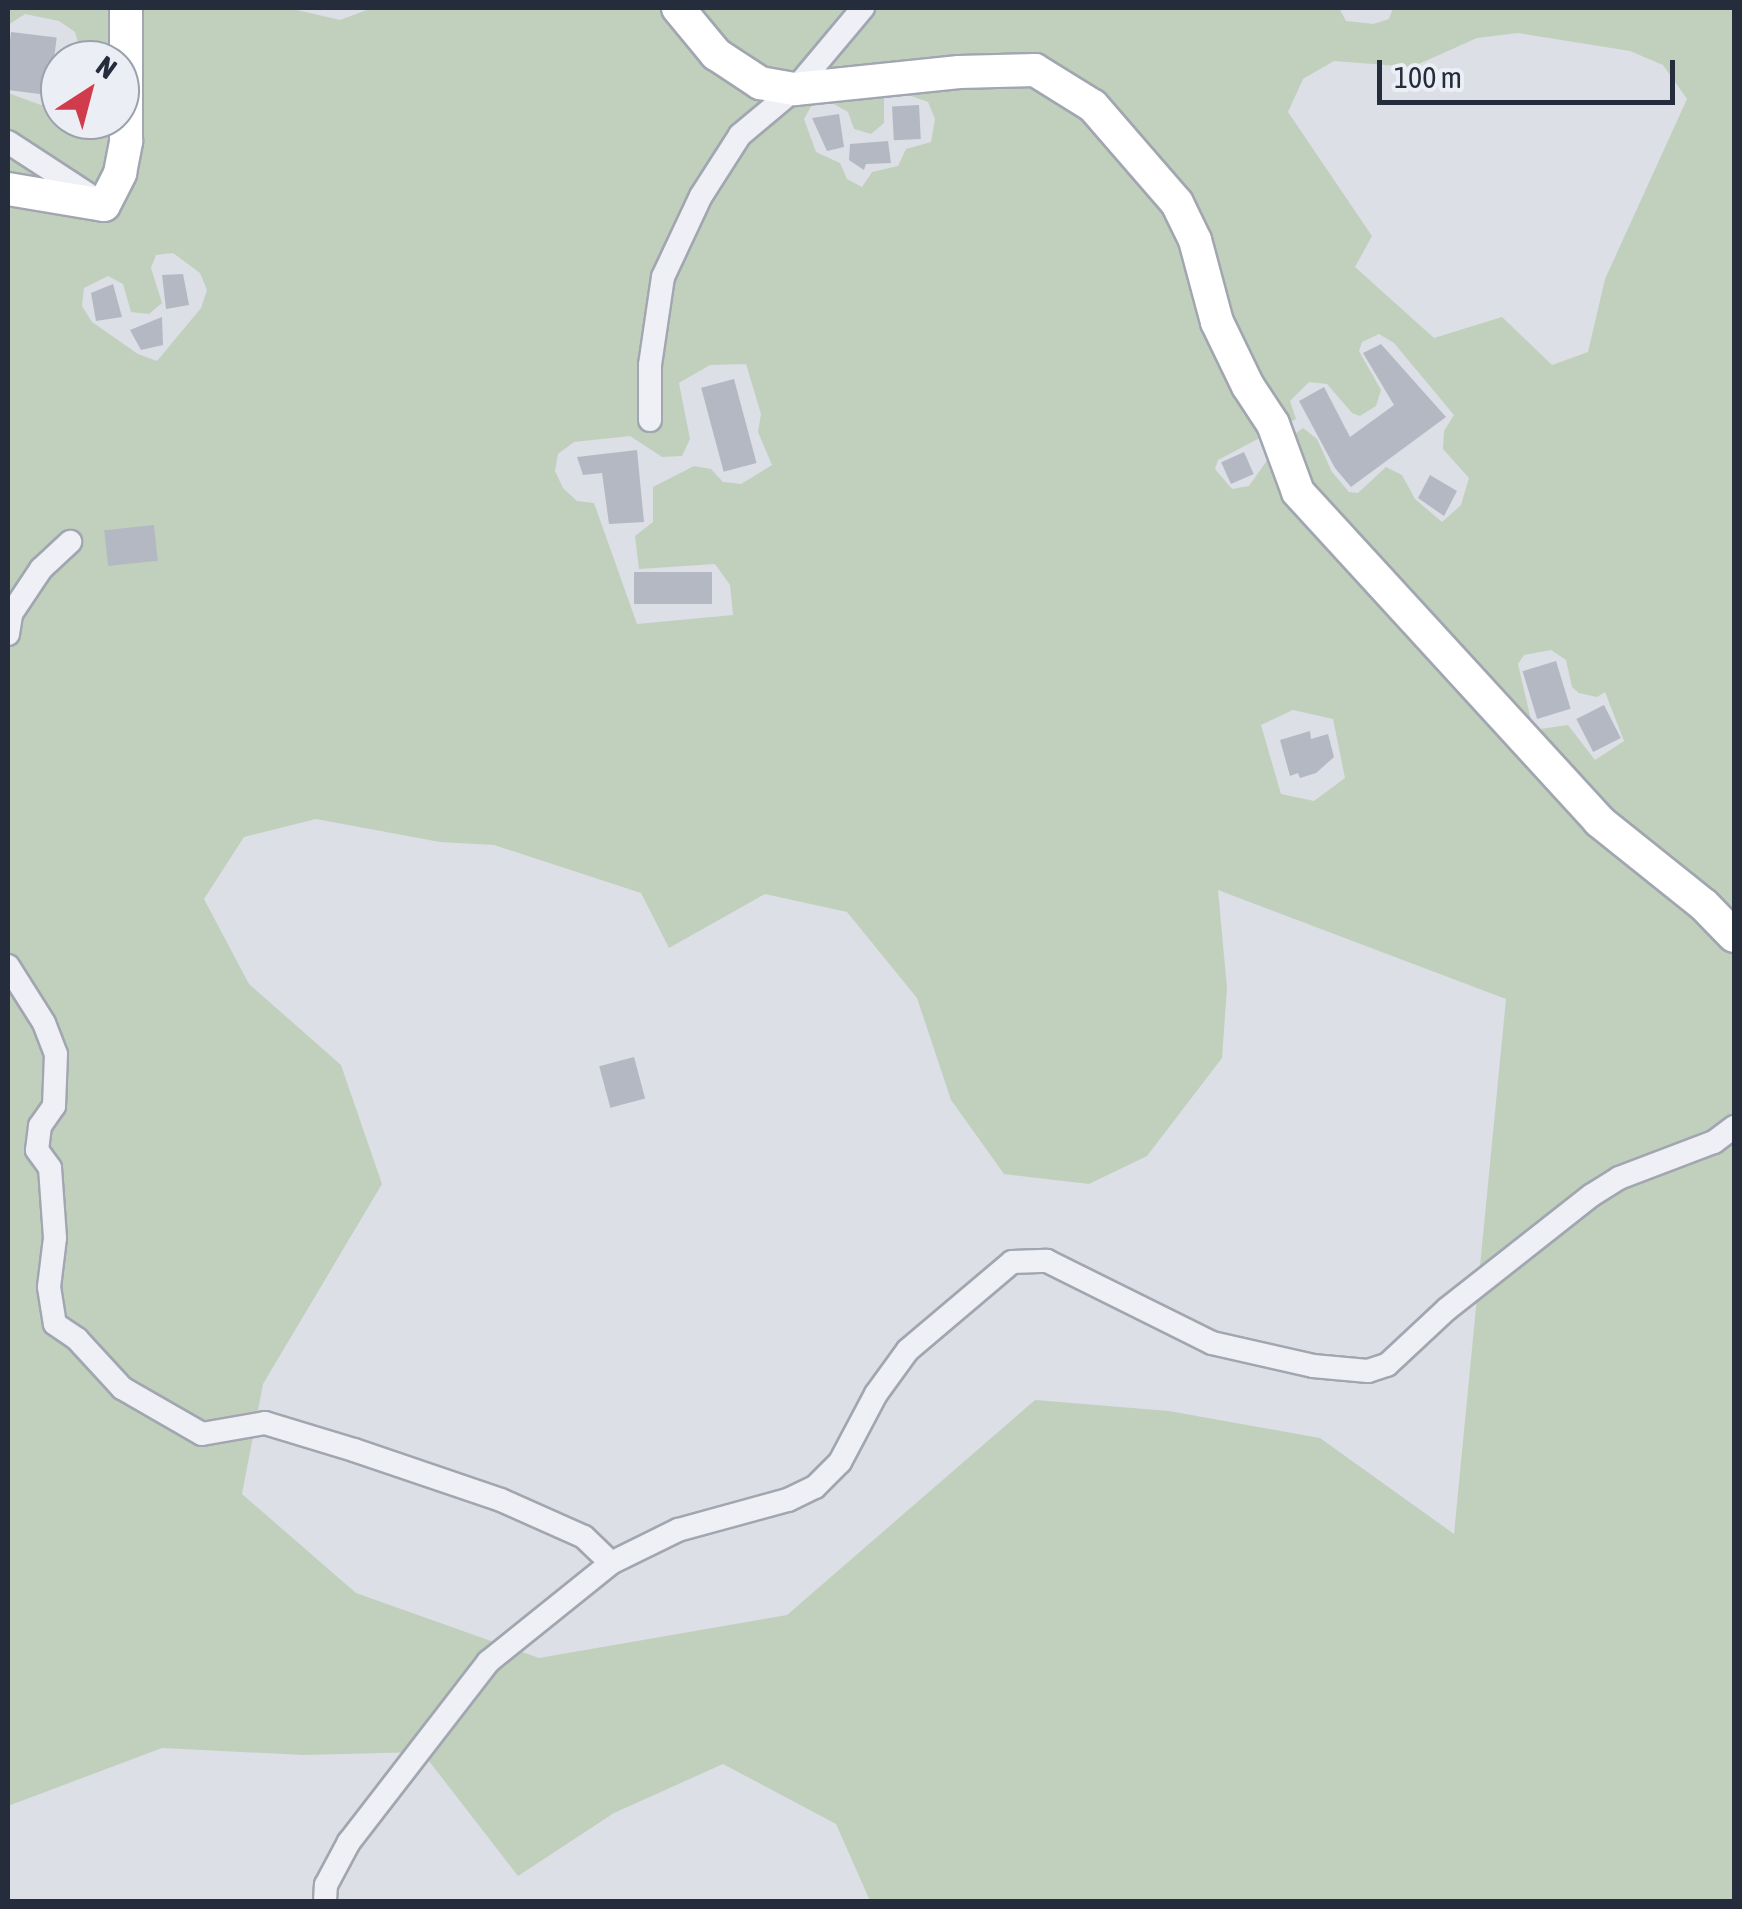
<!DOCTYPE html>
<html>
<head>
<meta charset="utf-8">
<style>
  body { margin:0 }
  #map { position:relative; width:1742px; height:1909px; overflow:hidden; background:#dcdfe6; font-family:"Asap Condensed",sans-serif }
  div>[style] { position:absolute }
  .green>* { inset:0; background:#c1d0bd }
  .building>* { inset:0; background:#b3b8c3; transform-origin:0 0 }
  .roads { filter:drop-shadow(2px 0 #a1a6b0) drop-shadow(-2px 0 #a1a6b0) drop-shadow(0 2px #a1a6b0) drop-shadow(0 -2px #a1a6b0) }
  .street>* { height:22px; margin:-11px; padding:0 11px; transform-origin:11px; border-radius:11px; background:#eef0f5 }
  .secondary>* { height:32px; margin:-16px; padding:0 16px; transform-origin:16px; border-radius:16px; background:#fff }
  span { translate:-50% -50%; white-space:nowrap; text-align:center; line-height:1.15; -webkit-text-stroke:8px #ebeef4; paint-order:stroke }
  .frame { position:absolute; inset:0; border:10px solid #252d3d; pointer-events:none }
  .north { position:absolute; left:40px; top:40px; width:100px; height:100px; box-sizing:border-box; background:#ebeef4; border:2px solid #9ca1ab; border-radius:50%; rotate:36deg; font-size:28px; font-weight:700; line-height:40px; text-align:center; color:#252d3d }
  .north::after { content:''; display:block; margin:auto; width:35px; height:45px; background:#d03c4b; clip-path:polygon(50% 0,100% 100%,50% 72%,0 100%) }
  .scale { position:absolute; left:1377px; top:60px; width:298px; height:45px; box-sizing:border-box; border:5px solid #252d3d; border-top:0; padding-left:12px; font-size:30px; line-height:35px; white-space:nowrap; color:#252d3d; -webkit-text-stroke:8px #ebeef4; paint-order:stroke }
</style>
</head>
<body>
<div id="map">
  <div class="green">
    <div style="clip-path:polygon(evenodd,8px 8px,288px 8px,340px 20px,372px 8px,1339px 8px,1346px 21px,1373px 24px,1389px 19px,1393px 8px,1734px 8px,1734px 1901px,870px 1901px,836px 1824px,723px 1764px,614px 1813px,518px 1876px,422px 1752px,304px 1755px,162px 1748px,8px 1806px,8px 93px,41px 105px,60px 96px,60px 120px,120px 120px,120px 60px,75px 60px,80px 49px,75px 32px,59px 21px,25px 14px,8px 25px,8px 8px,1518px 33px,1630px 51px,1663px 65px,1687px 99px,1605px 279px,1588px 352px,1552px 365px,1502px 317px,1434px 338px,1355px 267px,1372px 236px,1288px 112px,1303px 79px,1334px 61px,1412px 67px,1477px 38px,1518px 33px,8px 8px,902px 93px,928px 102px,935px 119px,931px 142px,906px 149px,898px 166px,872px 172px,862px 187px,847px 179px,840px 163px,816px 152px,804px 119px,813px 103px,832px 103px,848px 112px,854px 129px,871px 134px,884px 123px,884px 97px,902px 93px,8px 8px,173px 253px,200px 273px,207px 290px,201px 308px,157px 361px,138px 354px,92px 322px,82px 306px,84px 288px,108px 276px,123px 284px,131px 312px,149px 314px,162px 303px,151px 268px,156px 255px,173px 253px,8px 8px,1379px 334px,1394px 343px,1454px 415px,1444px 431px,1443px 449px,1469px 478px,1461px 505px,1442px 522px,1415px 499px,1402px 475px,1386px 467px,1358px 493px,1349px 492px,1332px 472px,1317px 439px,1303px 428px,1275px 449px,1249px 486px,1232px 489px,1215px 469px,1218px 460px,1296px 419px,1290px 401px,1309px 382px,1327px 384px,1352px 413px,1360px 416px,1376px 406px,1381px 390px,1359px 351px,1362px 342px,1379px 334px,8px 8px,746px 364px,761px 414px,758px 432px,772px 465px,741px 484px,723px 482px,711px 469px,694px 466px,653px 487px,653px 522px,635px 536px,639px 569px,715px 564px,730px 585px,733px 615px,637px 624px,594px 503px,577px 501px,563px 488px,555px 471px,558px 454px,574px 442px,630px 436px,662px 457px,682px 456px,690px 439px,679px 383px,710px 365px,746px 364px,8px 8px,1551px 650px,1566px 660px,1572px 687px,1579px 693px,1597px 697px,1605px 692px,1624px 741px,1595px 760px,1568px 725px,1540px 729px,1532px 724px,1518px 664px,1524px 655px,1551px 650px,8px 8px,1293px 710px,1333px 719px,1345px 778px,1314px 801px,1281px 794px,1261px 725px,1293px 710px,8px 8px,316px 819px,440px 842px,494px 845px,641px 893px,669px 948px,765px 894px,847px 912px,917px 998px,951px 1100px,1004px 1174px,1089px 1184px,1147px 1156px,1222px 1058px,1227px 988px,1218px 890px,1506px 999px,1454px 1534px,1320px 1438px,1169px 1411px,1035px 1400px,787px 1615px,539px 1658px,356px 1593px,242px 1494px,263px 1384px,382px 1184px,341px 1065px,249px 984px,204px 899px,244px 837px,316px 819px)"></div>
  </div>
  <div class="building">
    <div style="left:11px;top:32px;width:46px;height:58px;rotate:7deg"></div>
    <div style="left:919px;top:105px;width:34px;height:27px;rotate:87deg"></div>
    <div style="clip-path:polygon(839px 114px,844px 147px,827px 151px,812px 118px)"></div>
    <div style="clip-path:polygon(888px 141px,891px 163px,866px 164px,864px 170px,849px 160px,850px 144px)"></div>
    <div style="clip-path:polygon(183px 274px,189px 305px,166px 309px,162px 275px)"></div>
    <div style="clip-path:polygon(113px 284px,122px 317px,96px 321px,91px 293px)"></div>
    <div style="clip-path:polygon(162px 317px,163px 345px,141px 350px,130px 330px)"></div>
    <div style="clip-path:polygon(1381px 344px,1446px 417px,1351px 487px,1335px 468px,1299px 401px,1324px 387px,1350px 437px,1394px 405px,1363px 353px)"></div>
    <div style="left:734px;top:379px;width:87px;height:34px;rotate:75deg"></div>
    <div style="clip-path:polygon(637px 450px,644px 522px,609px 524px,602px 473px,583px 475px,577px 457px)"></div>
    <div style="left:1244px;top:452px;width:24px;height:25px;rotate:66deg"></div>
    <div style="clip-path:polygon(1430px 475px,1457px 491px,1444px 516px,1418px 498px)"></div>
    <div style="left:154px;top:525px;width:36px;height:50px;rotate:84deg"></div>
    <div style="left:712px;top:572px;width:32px;height:78px;rotate:90deg"></div>
    <div style="left:1556px;top:661px;width:50px;height:35px;rotate:73deg"></div>
    <div style="left:1604px;top:705px;width:37px;height:31px;rotate:63deg"></div>
    <div style="clip-path:polygon(1310px 731px,1311px 739px,1328px 734px,1334px 757px,1316px 773px,1300px 778px,1298px 773px,1290px 776px,1280px 740px)"></div>
    <div style="left:634px;top:1057px;width:43px;height:36px;rotate:75deg"></div>
  </div>
  <div class="roads">
    <div class="street">
      <div style="left:8px;top:142px;width:106px;rotate:33.1deg"></div>
      <div style="left:650px;top:420px;width:55px;rotate:-90deg"></div>
      <div style="left:650px;top:365px;width:89px;rotate:-81.6deg"></div>
      <div style="left:663px;top:277px;width:89px;rotate:-64.9deg"></div>
      <div style="left:701px;top:196px;width:72px;rotate:-57.4deg"></div>
      <div style="left:740px;top:135px;width:72px;rotate:-39.9deg"></div>
      <div style="left:795px;top:89px;width:106px;rotate:-50deg"></div>
      <div style="left:8px;top:634px;width:20px;rotate:-81deg"></div>
      <div style="left:11px;top:614px;width:54px;rotate:-56.3deg"></div>
      <div style="left:41px;top:569px;width:40px;rotate:-43deg"></div>
      <div style="left:8px;top:966px;width:67px;rotate:57.7deg"></div>
      <div style="left:44px;top:1023px;width:33px;rotate:69deg"></div>
      <div style="left:56px;top:1054px;width:52px;rotate:92.2deg"></div>
      <div style="left:54px;top:1106px;width:24px;rotate:125deg"></div>
      <div style="left:40px;top:1126px;width:24px;rotate:97deg"></div>
      <div style="left:37px;top:1150px;width:22px;rotate:54deg"></div>
      <div style="left:50px;top:1168px;width:70px;rotate:85.9deg"></div>
      <div style="left:55px;top:1238px;width:49px;rotate:97deg"></div>
      <div style="left:49px;top:1287px;width:37px;rotate:81deg"></div>
      <div style="left:55px;top:1324px;width:27px;rotate:34deg"></div>
      <div style="left:77px;top:1339px;width:67px;rotate:47.4deg"></div>
      <div style="left:122px;top:1388px;width:92px;rotate:29.9deg"></div>
      <div style="left:202px;top:1434px;width:64px;rotate:-9.9deg"></div>
      <div style="left:265px;top:1423px;width:93px;rotate:16.9deg"></div>
      <div style="left:354px;top:1450px;width:155px;rotate:18.8deg"></div>
      <div style="left:501px;top:1500px;width:91px;rotate:24deg"></div>
      <div style="left:584px;top:1537px;width:37px;rotate:44deg"></div>
      <div style="left:325px;top:1902px;width:17px;rotate:-87deg"></div>
      <div style="left:326px;top:1885px;width:49px;rotate:-61.9deg"></div>
      <div style="left:349px;top:1842px;width:227px;rotate:-52.3deg"></div>
      <div style="left:488px;top:1662px;width:158px;rotate:-38.8deg"></div>
      <div style="left:611px;top:1563px;width:75px;rotate:-26.2deg"></div>
      <div style="left:678px;top:1530px;width:114px;rotate:-15.3deg"></div>
      <div style="left:788px;top:1500px;width:30px;rotate:-26deg"></div>
      <div style="left:815px;top:1487px;width:35px;rotate:-45deg"></div>
      <div style="left:840px;top:1462px;width:77px;rotate:-62.1deg"></div>
      <div style="left:876px;top:1394px;width:54px;rotate:-54deg"></div>
      <div style="left:908px;top:1350px;width:136px;rotate:-40.2deg"></div>
      <div style="left:1012px;top:1262px;width:35px;rotate:-2deg"></div>
      <div style="left:1047px;top:1261px;width:184px;rotate:26.4deg"></div>
      <div style="left:1212px;top:1343px;width:104px;rotate:12.8deg"></div>
      <div style="left:1313px;top:1366px;width:55px;rotate:5.2deg"></div>
      <div style="left:1368px;top:1371px;width:20px;rotate:-18deg"></div>
      <div style="left:1387px;top:1365px;width:82px;rotate:-43deg"></div>
      <div style="left:1447px;top:1309px;width:184px;rotate:-38.2deg"></div>
      <div style="left:1592px;top:1195px;width:32px;rotate:-32deg"></div>
      <div style="left:1619px;top:1178px;width:102px;rotate:-20.8deg"></div>
      <div style="left:1714px;top:1142px;width:25px;rotate:-37deg"></div>
    </div>
    <div class="secondary">
      <div style="left:678px;top:8px;width:60px;rotate:50.4deg"></div>
      <div style="left:716px;top:54px;width:53px;rotate:33.4deg"></div>
      <div style="left:760px;top:83px;width:36px;rotate:10deg"></div>
      <div style="left:795px;top:89px;width:165px;rotate:-5.9deg"></div>
      <div style="left:959px;top:72px;width:76px;rotate:-1.5deg"></div>
      <div style="left:1035px;top:70px;width:68px;rotate:31.8deg"></div>
      <div style="left:1093px;top:106px;width:128px;rotate:49.1deg"></div>
      <div style="left:1177px;top:203px;width:41px;rotate:64.1deg"></div>
      <div style="left:1195px;top:240px;width:85px;rotate:75deg"></div>
      <div style="left:1217px;top:322px;width:71px;rotate:64.2deg"></div>
      <div style="left:1248px;top:386px;width:45px;rotate:56.7deg"></div>
      <div style="left:1273px;top:424px;width:72px;rotate:69.8deg"></div>
      <div style="left:1298px;top:492px;width:446px;rotate:47.5deg"></div>
      <div style="left:1599px;top:821px;width:134px;rotate:38.7deg"></div>
      <div style="left:1704px;top:905px;width:43px;rotate:45.9deg"></div>
      <div style="left:8px;top:189px;width:97px;rotate:9.5deg"></div>
      <div style="left:104px;top:205px;width:36px;rotate:-63deg"></div>
      <div style="left:120px;top:173px;width:33px;rotate:-79deg"></div>
      <div style="left:126px;top:141px;width:133px;rotate:-90deg"></div>
    </div>
  </div>
  <div class="frame"></div>
  <div class="north">N</div>
  <div class="scale">100 m</div>
</div>
</body>
</html>
